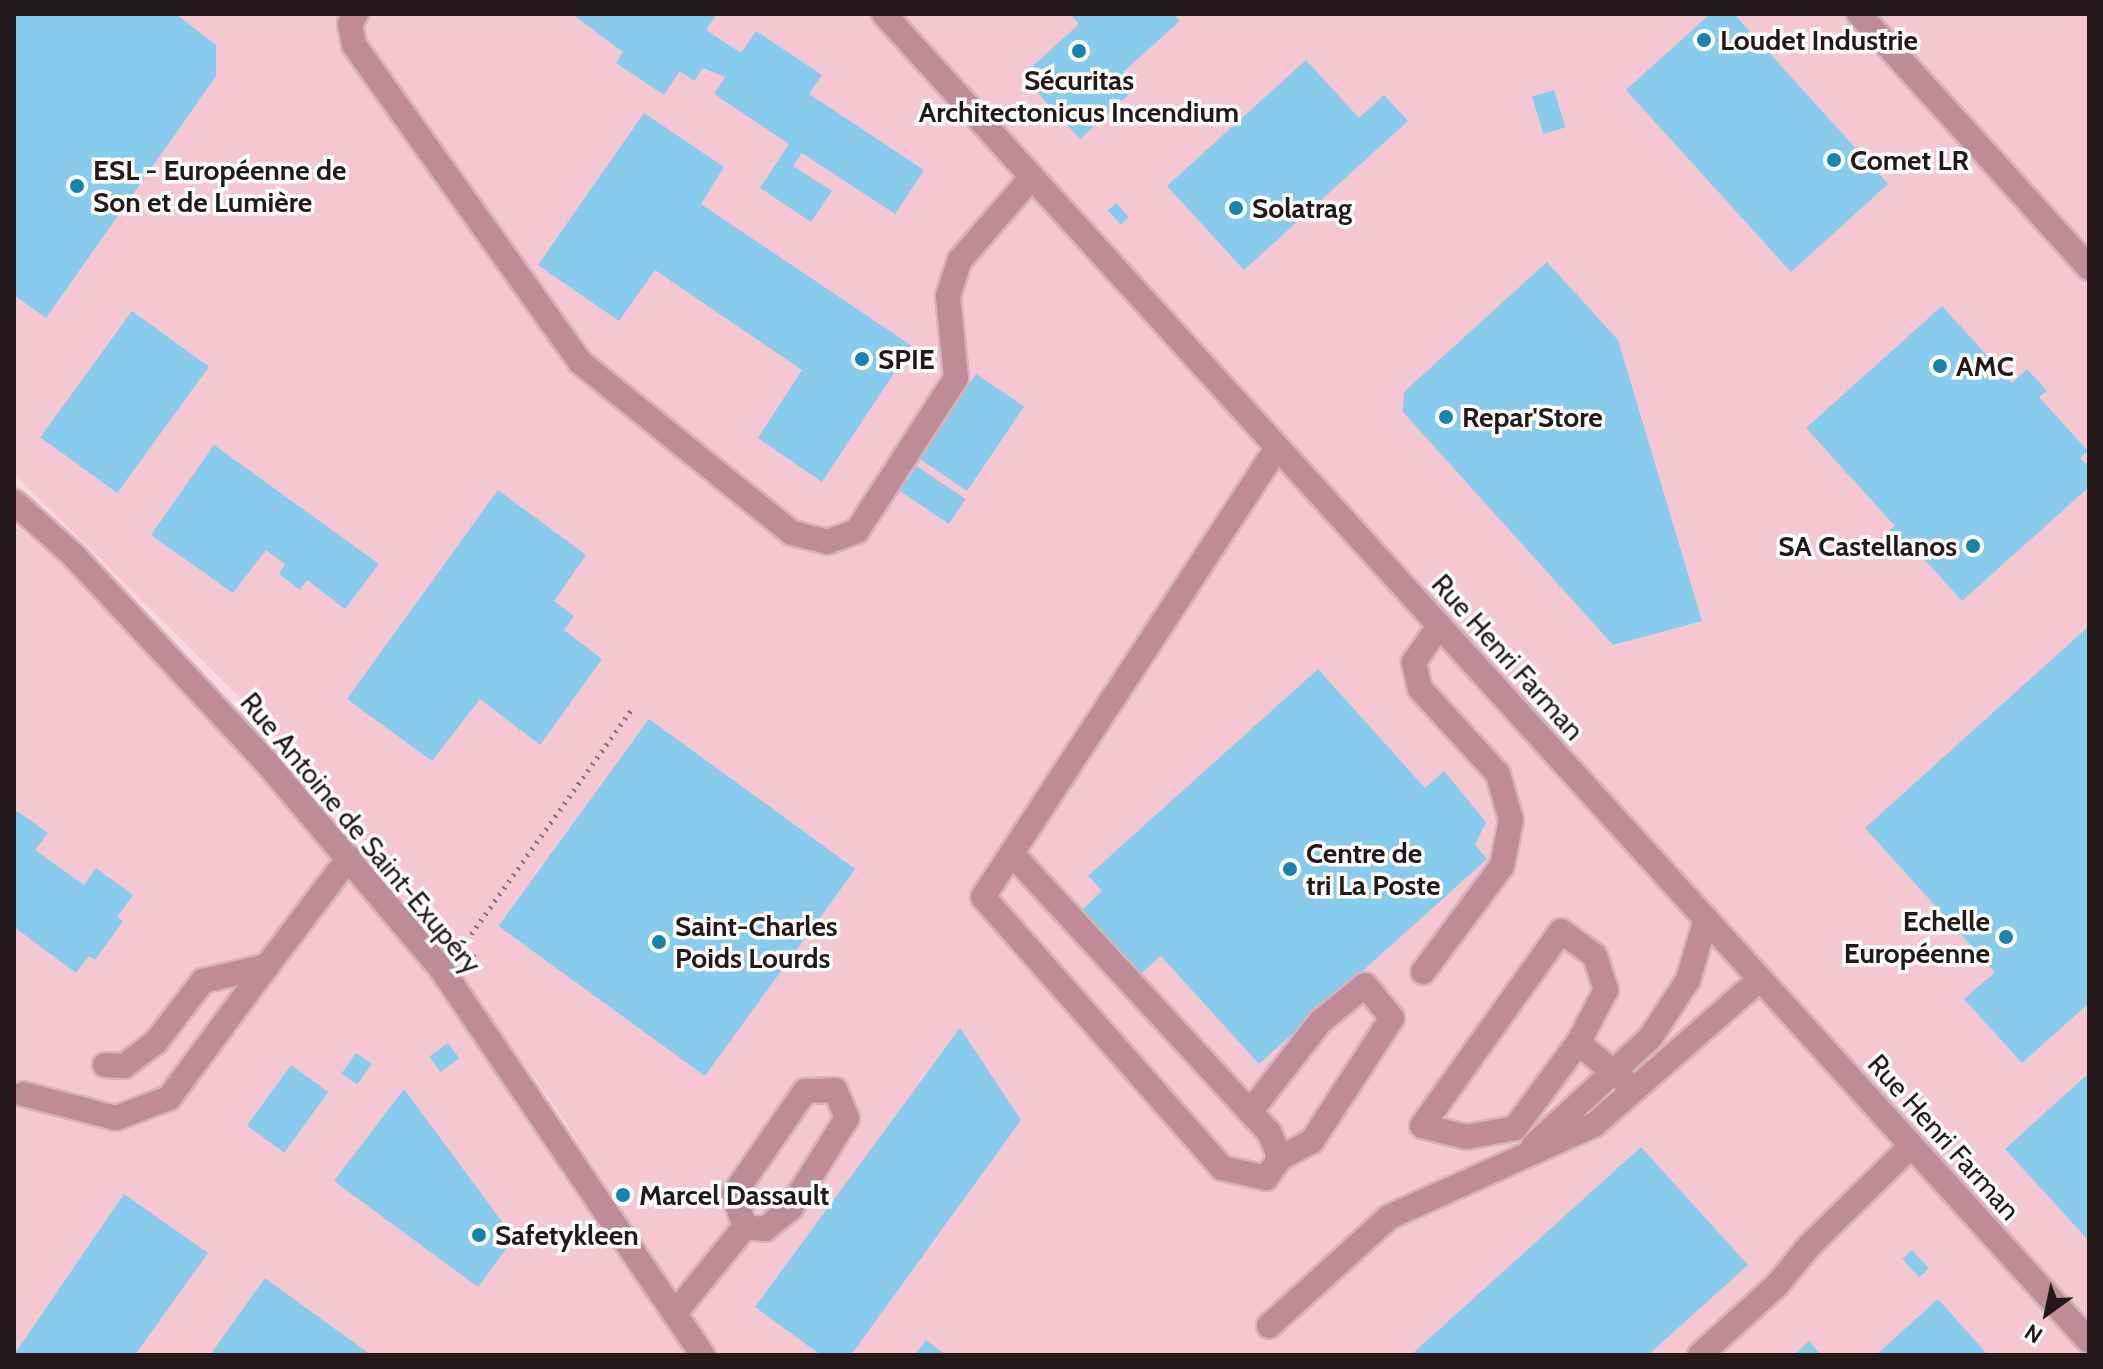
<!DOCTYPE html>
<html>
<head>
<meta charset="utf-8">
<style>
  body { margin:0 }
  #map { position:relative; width:2103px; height:1369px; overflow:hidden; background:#fbd5df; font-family:Cabin,sans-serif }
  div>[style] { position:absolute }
  .built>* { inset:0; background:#f5c7d3 }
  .building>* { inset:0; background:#88cbec; transform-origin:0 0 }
  .path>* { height:5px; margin-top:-2.5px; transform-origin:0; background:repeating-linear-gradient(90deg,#897076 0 2px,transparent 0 8px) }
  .roads { filter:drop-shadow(2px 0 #d4b3bc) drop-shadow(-2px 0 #d4b3bc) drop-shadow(0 2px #d4b3bc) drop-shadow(0 -2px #d4b3bc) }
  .minor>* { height:24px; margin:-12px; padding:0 12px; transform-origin:12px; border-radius:12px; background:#be8c99 }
  .dots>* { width:22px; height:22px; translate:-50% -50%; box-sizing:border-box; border:4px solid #fff; border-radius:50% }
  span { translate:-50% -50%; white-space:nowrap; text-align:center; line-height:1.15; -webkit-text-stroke:7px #fff; paint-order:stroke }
  .poi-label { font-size:28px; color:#25181b; font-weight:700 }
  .left { translate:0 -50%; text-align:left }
  .right { translate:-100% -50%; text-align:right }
  .street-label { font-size:28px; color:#25181b }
  .frame { position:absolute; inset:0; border:16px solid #25181b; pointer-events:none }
  .north { position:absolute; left:2007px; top:1273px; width:80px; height:80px; -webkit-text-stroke:6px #fff; paint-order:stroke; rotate:213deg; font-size:22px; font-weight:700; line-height:32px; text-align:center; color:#25181b }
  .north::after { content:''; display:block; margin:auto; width:28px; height:36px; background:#25181b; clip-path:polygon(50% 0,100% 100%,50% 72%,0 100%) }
</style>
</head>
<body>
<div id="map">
  <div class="built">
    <div style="clip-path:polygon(14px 14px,2089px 14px,2089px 1355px,715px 1355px,556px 1108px,349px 823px,256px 714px,14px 473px)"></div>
    <div style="clip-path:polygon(14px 524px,60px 562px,250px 766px,424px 967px,687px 1355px,14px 1355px)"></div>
  </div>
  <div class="building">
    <div style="clip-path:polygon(14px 14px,176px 14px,216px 45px,216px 76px,46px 318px,14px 295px)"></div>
    <div style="clip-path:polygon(572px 14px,717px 14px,706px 30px,741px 53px,756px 31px,822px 75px,809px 94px,924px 170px,895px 214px,802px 153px,793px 166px,832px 191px,811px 222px,760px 188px,789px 144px,714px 94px,725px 77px,703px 68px,694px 81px,680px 71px,664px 95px,616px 63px,623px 52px)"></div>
    <div style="clip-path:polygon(1070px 14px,1173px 14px,1180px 21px,1123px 72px,1137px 87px,1080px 139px,1022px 76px,1079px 24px)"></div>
    <div style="clip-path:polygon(1710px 14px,1734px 14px,1888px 184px,1791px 272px,1626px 90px)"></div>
    <div style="clip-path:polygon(1306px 60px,1359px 118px,1384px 95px,1408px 121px,1244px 270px,1167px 186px)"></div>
    <div style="left:1554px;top:90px;width:39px;height:23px;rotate:73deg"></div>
    <div style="clip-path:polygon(644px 113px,724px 167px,701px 204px,912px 346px,822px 482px,758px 438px,802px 370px,655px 270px,619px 321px,538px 265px)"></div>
    <div style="left:1116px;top:203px;width:19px;height:11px;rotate:47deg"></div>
    <div style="clip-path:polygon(1547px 262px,1618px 340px,1702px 621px,1613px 645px,1403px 412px,1404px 392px)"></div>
    <div style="clip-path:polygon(1942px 306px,2012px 383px,2027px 369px,2047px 391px,2039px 397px,2088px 451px,2080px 458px,2089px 467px,2089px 487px,1962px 601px,1908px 541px,1899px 549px,1886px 534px,1895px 526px,1806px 428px)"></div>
    <div style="left:132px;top:311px;width:95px;height:156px;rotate:36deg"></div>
    <div style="left:976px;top:374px;width:58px;height:102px;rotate:34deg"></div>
    <div style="clip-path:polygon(214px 445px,379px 564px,345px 609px,307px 580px,300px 590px,279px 574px,285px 564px,266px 550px,233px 593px,151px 535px)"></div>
    <div style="left:915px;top:465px;width:61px;height:30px;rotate:34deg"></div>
    <div style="clip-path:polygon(498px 490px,586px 555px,554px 601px,574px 616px,564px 630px,602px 659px,540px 745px,480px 699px,432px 761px,347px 699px)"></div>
    <div style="clip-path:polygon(2089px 626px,2089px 1003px,2022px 1063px,1964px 999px,1995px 972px,1865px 828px)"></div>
    <div style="clip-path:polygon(1318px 669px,1425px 788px,1444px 771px,1486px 822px,1475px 845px,1487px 859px,1259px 1064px,1161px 956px,1137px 977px,1079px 913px,1102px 891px,1088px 876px)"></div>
    <div style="left:649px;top:719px;width:255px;height:256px;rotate:36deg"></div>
    <div style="clip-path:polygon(14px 809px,48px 833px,35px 850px,84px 885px,96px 868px,133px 895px,117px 917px,123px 921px,95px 960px,89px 956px,76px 973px,14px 927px)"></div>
    <div style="clip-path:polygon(960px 1028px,1021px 1120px,851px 1355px,821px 1355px,755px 1307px)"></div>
    <div style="left:448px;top:1043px;width:19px;height:23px;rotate:54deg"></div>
    <div style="left:356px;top:1053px;width:19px;height:25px;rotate:35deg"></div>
    <div style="left:291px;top:1065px;width:46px;height:75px;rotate:36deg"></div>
    <div style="clip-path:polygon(2089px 1073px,2089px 1241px,2005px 1149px)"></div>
    <div style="clip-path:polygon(404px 1089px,514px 1238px,478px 1287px,334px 1181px)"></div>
    <div style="clip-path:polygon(1641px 1147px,1748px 1265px,1648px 1355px,1411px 1355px)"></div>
    <div style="clip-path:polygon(124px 1194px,208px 1253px,135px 1355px,14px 1355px)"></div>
    <div style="left:1912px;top:1250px;width:25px;height:13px;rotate:48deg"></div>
    <div style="clip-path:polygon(265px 1278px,371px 1355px,210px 1355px)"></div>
    <div style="clip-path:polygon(1938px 1299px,1988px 1355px,1876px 1355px)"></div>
    <div style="clip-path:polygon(926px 1340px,946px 1355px,915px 1355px)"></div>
    <div style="clip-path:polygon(1809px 1341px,1821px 1355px,1794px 1355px)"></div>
  </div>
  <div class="path">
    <div style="left:462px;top:947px;width:295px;rotate:-54.5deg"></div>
    <div style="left:466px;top:953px;width:12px;rotate:24deg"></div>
  </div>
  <div class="roads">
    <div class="minor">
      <div style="left:356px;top:14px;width:12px;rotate:121deg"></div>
      <div style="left:350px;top:24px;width:21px;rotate:79deg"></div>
      <div style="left:354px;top:45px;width:389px;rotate:54.5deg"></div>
      <div style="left:580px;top:362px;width:272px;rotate:38.9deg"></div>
      <div style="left:792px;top:533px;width:36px;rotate:14deg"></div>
      <div style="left:827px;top:542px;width:32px;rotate:-20deg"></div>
      <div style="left:857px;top:531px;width:182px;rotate:-57.1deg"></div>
      <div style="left:956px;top:378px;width:82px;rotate:-95.6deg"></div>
      <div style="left:948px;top:296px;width:38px;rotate:-72deg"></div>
      <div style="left:960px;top:260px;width:110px;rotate:-49.1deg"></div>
      <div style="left:884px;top:14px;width:1792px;rotate:47.76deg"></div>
      <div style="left:1859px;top:14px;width:343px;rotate:47.8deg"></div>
      <div style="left:14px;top:502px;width:79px;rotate:41.9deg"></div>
      <div style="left:73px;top:555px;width:282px;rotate:47deg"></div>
      <div style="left:265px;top:761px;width:274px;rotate:49.7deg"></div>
      <div style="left:442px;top:970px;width:465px;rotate:55.9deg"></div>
      <div style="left:1014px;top:856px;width:376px;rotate:47.3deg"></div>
      <div style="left:1269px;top:1132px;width:28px;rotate:67deg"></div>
      <div style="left:1280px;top:1158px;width:24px;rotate:125deg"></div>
      <div style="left:1266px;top:1178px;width:45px;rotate:-167.2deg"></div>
      <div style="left:1222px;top:1168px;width:361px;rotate:-131.4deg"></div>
      <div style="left:983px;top:897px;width:537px;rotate:-56.78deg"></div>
      <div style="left:1561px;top:931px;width:42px;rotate:36.3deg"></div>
      <div style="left:1595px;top:956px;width:36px;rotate:72deg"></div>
      <div style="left:1606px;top:990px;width:60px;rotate:117.8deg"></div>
      <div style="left:1578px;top:1043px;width:106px;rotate:126.5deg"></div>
      <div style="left:1515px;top:1128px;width:49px;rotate:169.4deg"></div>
      <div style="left:1467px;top:1137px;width:46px;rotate:-166.3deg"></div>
      <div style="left:1422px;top:1126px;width:239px;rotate:-54.5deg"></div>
      <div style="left:1423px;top:972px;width:132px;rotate:-53.3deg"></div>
      <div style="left:1502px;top:866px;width:47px;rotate:-78.9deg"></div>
      <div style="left:1511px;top:820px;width:48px;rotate:-105.8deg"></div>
      <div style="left:1498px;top:774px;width:115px;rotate:-132.5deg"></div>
      <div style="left:1420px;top:689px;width:28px;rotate:-103deg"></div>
      <div style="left:1414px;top:662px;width:44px;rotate:-55.2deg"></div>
      <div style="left:1578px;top:1043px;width:62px;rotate:39.1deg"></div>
      <div style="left:105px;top:1065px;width:19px;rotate:3deg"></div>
      <div style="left:124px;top:1066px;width:39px;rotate:-37deg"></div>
      <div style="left:155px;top:1043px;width:78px;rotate:-52.3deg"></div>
      <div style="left:203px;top:981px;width:66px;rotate:-13.2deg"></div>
      <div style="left:267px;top:966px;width:136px;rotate:-52.8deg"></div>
      <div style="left:23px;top:1094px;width:96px;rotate:14.5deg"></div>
      <div style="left:116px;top:1118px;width:57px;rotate:-20.7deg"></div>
      <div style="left:169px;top:1098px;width:164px;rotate:-53.4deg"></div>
      <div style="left:1250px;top:1112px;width:114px;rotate:-52.1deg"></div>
      <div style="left:1320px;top:1022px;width:58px;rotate:-39.4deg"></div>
      <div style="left:1365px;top:985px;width:43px;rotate:50.7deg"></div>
      <div style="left:1392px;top:1018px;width:147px;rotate:123deg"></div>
      <div style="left:1312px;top:1141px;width:36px;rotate:152deg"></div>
      <div style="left:1533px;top:1146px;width:159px;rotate:-42.7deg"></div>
      <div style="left:1650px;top:1038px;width:69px;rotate:-56.8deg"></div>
      <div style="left:1688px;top:980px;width:64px;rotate:-73.6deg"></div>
      <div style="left:675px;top:1313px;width:111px;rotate:-50.9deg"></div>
      <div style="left:745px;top:1227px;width:20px;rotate:6deg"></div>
      <div style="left:765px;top:1229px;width:32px;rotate:-39deg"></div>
      <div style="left:790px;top:1209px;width:107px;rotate:-57.9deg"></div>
      <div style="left:847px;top:1118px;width:30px;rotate:-113deg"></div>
      <div style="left:835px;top:1090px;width:30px;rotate:178deg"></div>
      <div style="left:805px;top:1091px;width:125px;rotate:124.6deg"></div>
      <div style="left:734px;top:1194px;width:35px;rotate:72deg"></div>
      <div style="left:1269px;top:1326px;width:162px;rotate:-42.2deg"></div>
      <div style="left:1389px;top:1217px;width:225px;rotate:-24.2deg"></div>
      <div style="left:1594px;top:1125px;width:221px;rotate:-41.3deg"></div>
      <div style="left:1700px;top:1355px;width:104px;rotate:-42.3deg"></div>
      <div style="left:1777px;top:1285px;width:52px;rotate:-50.5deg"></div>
      <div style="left:1810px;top:1245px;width:141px;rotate:-44.4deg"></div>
    </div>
  </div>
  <div class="dots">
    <div style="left:1704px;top:40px;background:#1884ac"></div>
    <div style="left:1079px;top:51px;background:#1884ac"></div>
    <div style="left:1834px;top:160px;background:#1884ac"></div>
    <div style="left:77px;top:186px;background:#1884ac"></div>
    <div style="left:1236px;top:208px;background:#1884ac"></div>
    <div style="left:862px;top:359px;background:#1884ac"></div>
    <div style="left:1940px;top:366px;background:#1884ac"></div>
    <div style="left:1446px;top:417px;background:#1884ac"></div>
    <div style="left:1973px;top:546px;background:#1884ac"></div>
    <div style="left:1290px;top:869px;background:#1884ac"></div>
    <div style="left:2006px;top:937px;background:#1884ac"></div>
    <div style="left:659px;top:942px;background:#1884ac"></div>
    <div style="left:623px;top:1195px;background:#1884ac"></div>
    <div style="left:479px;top:1235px;background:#1884ac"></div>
  </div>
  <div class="poi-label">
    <span class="left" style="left:1720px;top:40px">Loudet Industrie</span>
    <span style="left:1079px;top:96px">Sécuritas<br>Architectonicus Incendium</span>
    <span class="left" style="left:1850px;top:160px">Comet LR</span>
    <span class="left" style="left:93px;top:186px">ESL - Européenne de<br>Son et de Lumière</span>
    <span class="left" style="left:1252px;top:208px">Solatrag</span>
    <span class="left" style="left:878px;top:359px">SPIE</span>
    <span class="left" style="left:1956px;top:366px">AMC</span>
    <span class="left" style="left:1462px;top:417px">Repar'Store</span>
    <span class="right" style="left:1957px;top:546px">SA Castellanos</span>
    <span class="left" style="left:1306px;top:869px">Centre de<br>tri La Poste</span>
    <span class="right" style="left:1990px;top:937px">Echelle<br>Européenne</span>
    <span class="left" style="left:675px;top:942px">Saint-Charles<br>Poids Lourds</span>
    <span class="left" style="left:639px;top:1195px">Marcel Dassault</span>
    <span class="left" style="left:495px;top:1235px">Safetykleen</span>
  </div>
  <div class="street-label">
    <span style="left:1508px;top:657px;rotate:48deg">Rue Henri Farman</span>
    <span style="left:361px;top:833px;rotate:50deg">Rue Antoine de Saint-Exupéry</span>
    <span style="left:1944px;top:1137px;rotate:48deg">Rue Henri Farman</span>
  </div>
  <div class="frame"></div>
  <div class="north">N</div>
</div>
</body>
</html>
